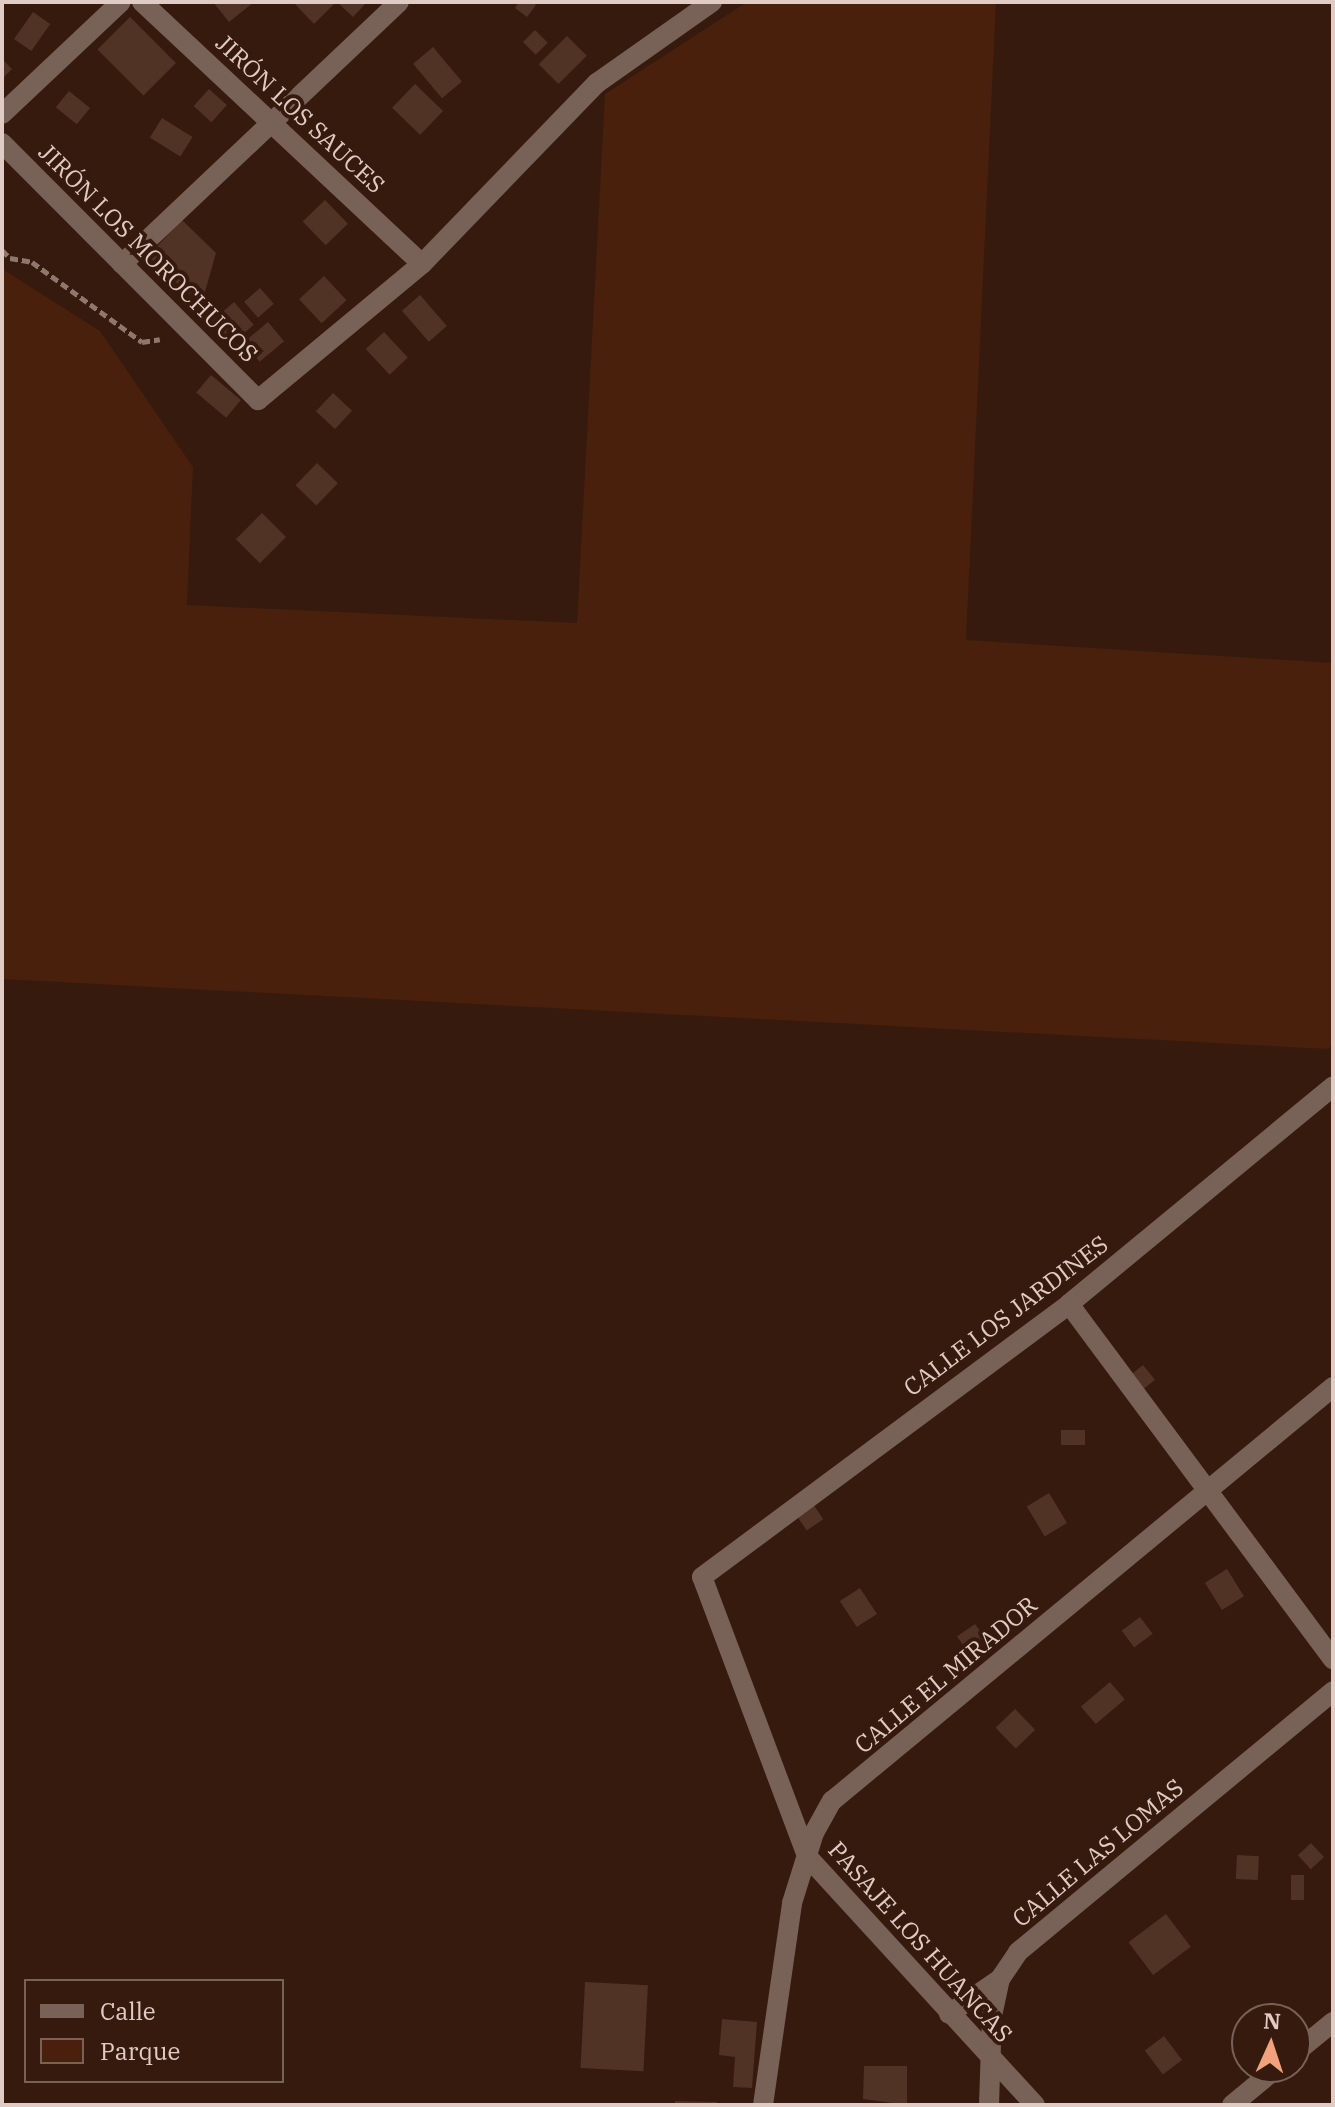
<!DOCTYPE html>
<html>
<head>
<meta charset="utf-8">
<style>
  body { margin:0 }
  #map { position:relative; width:1335px; height:2107px; overflow:hidden; background:#361a0d; font-family:"IBM Plex Serif",serif }
  div>[style] { position:absolute }
  .green>* { inset:0; background:#48200b }
  .building>* { inset:0; background:#513325; transform-origin:0 0 }
  .path>* { height:5px; margin-top:-2.5px; transform-origin:0; background:repeating-linear-gradient(90deg,#8e776c 0 8px,transparent 0 12px) }
  .minor>* { height:20px; margin:-10px; padding:0 10px; transform-origin:10px; border-radius:10px; background:#786156 }
  span { translate:-50% -50%; white-space:nowrap; text-align:center; line-height:1.15; -webkit-text-stroke:8px #361a0d; paint-order:stroke }
  .street-label { font-size:24px; color:#e0ccc4 }
  .frame { position:absolute; inset:0; border:4px solid #e0ccc4; pointer-events:none }
  .legend { position:absolute; left:24px; top:1979px; width:260px; height:104px; box-sizing:border-box; background:#361a0d; border:2px solid #7a6156; margin:0; padding:10px 14px; list-style:none; font-size:24px; color:#e0ccc4 }
  .legend li { display:flex; align-items:center; gap:16px; height:40px }
  .legend b { width:40px; border:2px solid #7a6156 }
  .north { position:absolute; left:1231px; top:2003px; width:80px; height:80px; box-sizing:border-box; background:#361a0d; border:2px solid #7a6156; border-radius:50%; rotate:3deg; font-size:22px; font-weight:700; line-height:32px; text-align:center; color:#e0ccc4 }
  .north::after { content:''; display:block; margin:auto; width:28px; height:36px; background:#f1a17c; clip-path:polygon(50% 0,100% 100%,50% 72%,0 100%) }
</style>
</head>
<body>
<div id="map">
  <div class="green">
    <div style="clip-path:polygon(747px 2px,996px 2px,966px 640px,1333px 663px,1333px 1044px,1328px 1049px,2px 979px,2px 269px,100px 331px,193px 467px,187px 605px,577px 623px,605px 94px)"></div>
  </div>
  <div class="building">
    <div style="clip-path:polygon(213px 2px,254px 2px,229px 22px)"></div>
    <div style="clip-path:polygon(293px 2px,336px 2px,314px 24px)"></div>
    <div style="clip-path:polygon(337px 2px,367px 2px,353px 17px)"></div>
    <div style="clip-path:polygon(519px 2px,532px 2px,536px 5px,527px 17px,515px 8px)"></div>
    <div style="left:33px;top:12px;width:21px;height:33px;rotate:35deg"></div>
    <div style="left:130px;top:17px;width:65px;height:46px;rotate:45deg"></div>
    <div style="left:535px;top:30px;width:18px;height:17px;rotate:45deg"></div>
    <div style="left:567px;top:36px;width:28px;height:40px;rotate:45deg"></div>
    <div style="left:433px;top:47px;width:45px;height:26px;rotate:50deg"></div>
    <div style="clip-path:polygon(2px 59px,12px 69px,2px 79px)"></div>
    <div style="left:415px;top:84px;width:39px;height:33px;rotate:44deg"></div>
    <div style="left:209px;top:89px;width:24px;height:23px;rotate:42deg"></div>
    <div style="left:69px;top:91px;width:27px;height:21px;rotate:39deg"></div>
    <div style="left:162px;top:118px;width:36px;height:23px;rotate:32deg"></div>
    <div style="left:325px;top:200px;width:33px;height:31px;rotate:46deg"></div>
    <div style="clip-path:polygon(182px 220px,216px 253px,201px 306px,148px 256px)"></div>
    <div style="left:324px;top:276px;width:33px;height:34px;rotate:47deg"></div>
    <div style="left:260px;top:288px;width:21px;height:21px;rotate:49deg"></div>
    <div style="left:420px;top:295px;width:41px;height:24px;rotate:49deg"></div>
    <div style="left:234px;top:302px;width:30px;height:29px;rotate:49deg"></div>
    <div style="left:268px;top:322px;width:25px;height:32px;rotate:50deg"></div>
    <div style="left:384px;top:332px;width:35px;height:25px;rotate:47deg"></div>
    <div style="left:211px;top:375px;width:39px;height:23px;rotate:40deg"></div>
    <div style="left:333px;top:393px;width:26px;height:25px;rotate:43deg"></div>
    <div style="left:317px;top:463px;width:29px;height:31px;rotate:44deg"></div>
    <div style="left:262px;top:513px;width:34px;height:37px;rotate:45deg"></div>
    <div style="left:1143px;top:1365px;width:19px;height:18px;rotate:51deg"></div>
    <div style="left:1061px;top:1430px;width:24px;height:15px"></div>
    <div style="left:1049px;top:1493px;width:35px;height:26px;rotate:59deg"></div>
    <div style="left:811px;top:1501px;width:22px;height:20px;rotate:56deg"></div>
    <div style="left:1227px;top:1569px;width:32px;height:26px;rotate:58deg"></div>
    <div style="left:860px;top:1588px;width:31px;height:24px;rotate:57deg"></div>
    <div style="left:1140px;top:1617px;width:21px;height:23px;rotate:53deg"></div>
    <div style="left:975px;top:1624px;width:24px;height:22px;rotate:55deg"></div>
    <div style="left:1110px;top:1682px;width:23px;height:38px;rotate:50deg"></div>
    <div style="left:1015px;top:1709px;width:29px;height:27px;rotate:46deg"></div>
    <div style="left:1311px;top:1843px;width:19px;height:18px;rotate:47deg"></div>
    <div style="left:1237px;top:1855px;width:22px;height:24px;rotate:3deg"></div>
    <div style="left:1291px;top:1875px;width:13px;height:25px"></div>
    <div style="left:1166px;top:1914px;width:41px;height:47px;rotate:53deg"></div>
    <div style="left:585px;top:1982px;width:63px;height:86px;rotate:3deg"></div>
    <div style="clip-path:polygon(722px 2019px,757px 2022px,752px 2088px,733px 2087px,735px 2057px,719px 2055px)"></div>
    <div style="left:1164px;top:2036px;width:30px;height:24px;rotate:53deg"></div>
    <div style="clip-path:polygon(864px 2066px,907px 2066px,907px 2105px,863px 2099px)"></div>
    <div style="clip-path:polygon(675px 2101px,717px 2102px,717px 2105px,675px 2105px)"></div>
  </div>
  <div class="path">
    <div style="left:2px;top:250px;width:11px;rotate:45deg"></div>
    <div style="left:10px;top:258px;width:22px;rotate:10deg"></div>
    <div style="left:32px;top:262px;width:136px;rotate:36deg"></div>
    <div style="left:142px;top:342px;width:18px;rotate:-9deg"></div>
  </div>
  <div class="minor">
    <div style="left:142px;top:2px;width:383px;rotate:43.1deg"></div>
    <div style="left:2px;top:114px;width:163px;rotate:-43.3deg"></div>
    <div style="left:2px;top:143px;width:363px;rotate:45.1deg"></div>
    <div style="left:258px;top:400px;width:213px;rotate:-39.7deg"></div>
    <div style="left:422px;top:264px;width:252px;rotate:-46deg"></div>
    <div style="left:597px;top:83px;width:141px;rotate:-35.2deg"></div>
    <div style="left:122px;top:264px;width:381px;rotate:-43.4deg"></div>
    <div style="left:1069px;top:1304px;width:443px;rotate:53.4deg"></div>
    <div style="left:949px;top:2014px;width:62px;rotate:-34.5deg"></div>
    <div style="left:1295px;top:2053px;width:49px;rotate:-39.2deg"></div>
    <div style="left:763px;top:2105px;width:204px;rotate:-81.8deg"></div>
    <div style="left:792px;top:1903px;width:73px;rotate:-72.6deg"></div>
    <div style="left:814px;top:1833px;width:37px;rotate:-61deg"></div>
    <div style="left:832px;top:1801px;width:650px;rotate:-39.57deg"></div>
    <div style="left:989px;top:2105px;width:89px;rotate:-88.1deg"></div>
    <div style="left:992px;top:2016px;width:38px;rotate:-78deg"></div>
    <div style="left:1000px;top:1979px;width:32px;rotate:-56deg"></div>
    <div style="left:1018px;top:1952px;width:409px;rotate:-39.6deg"></div>
    <div style="left:1035px;top:2105px;width:338px;rotate:-132.5deg"></div>
    <div style="left:807px;top:1856px;width:298px;rotate:-110.6deg"></div>
    <div style="left:702px;top:1577px;width:457px;rotate:-36.6deg"></div>
    <div style="left:1069px;top:1304px;width:342px;rotate:-39.5deg"></div>
    <div style="left:1232px;top:2105px;width:60px;rotate:-39.6deg"></div>
  </div>
  <div class="street-label">
    <span style="left:300px;top:114px;rotate:43deg">JIRÓN LOS SAUCES</span>
    <span style="left:148px;top:253px;rotate:45deg">JIRÓN LOS MOROCHUCOS</span>
    <span style="left:1006px;top:1316px;rotate:-37deg">CALLE LOS JARDINES</span>
    <span style="left:946px;top:1675px;rotate:-40deg">CALLE EL MIRADOR</span>
    <span style="left:1098px;top:1853px;rotate:-40deg">CALLE LAS LOMAS</span>
    <span style="left:920px;top:1942px;rotate:48deg">PASAJE LOS HUANCAS</span>
  </div>
  <div class="frame"></div>
  <ul class="legend">
  <li><b style="height:10px;background:#786156"></b>Calle</li>
  <li><b style="height:22px;background:#48200b"></b>Parque</li>
  </ul>
  <div class="north">N</div>
</div>
</body>
</html>
